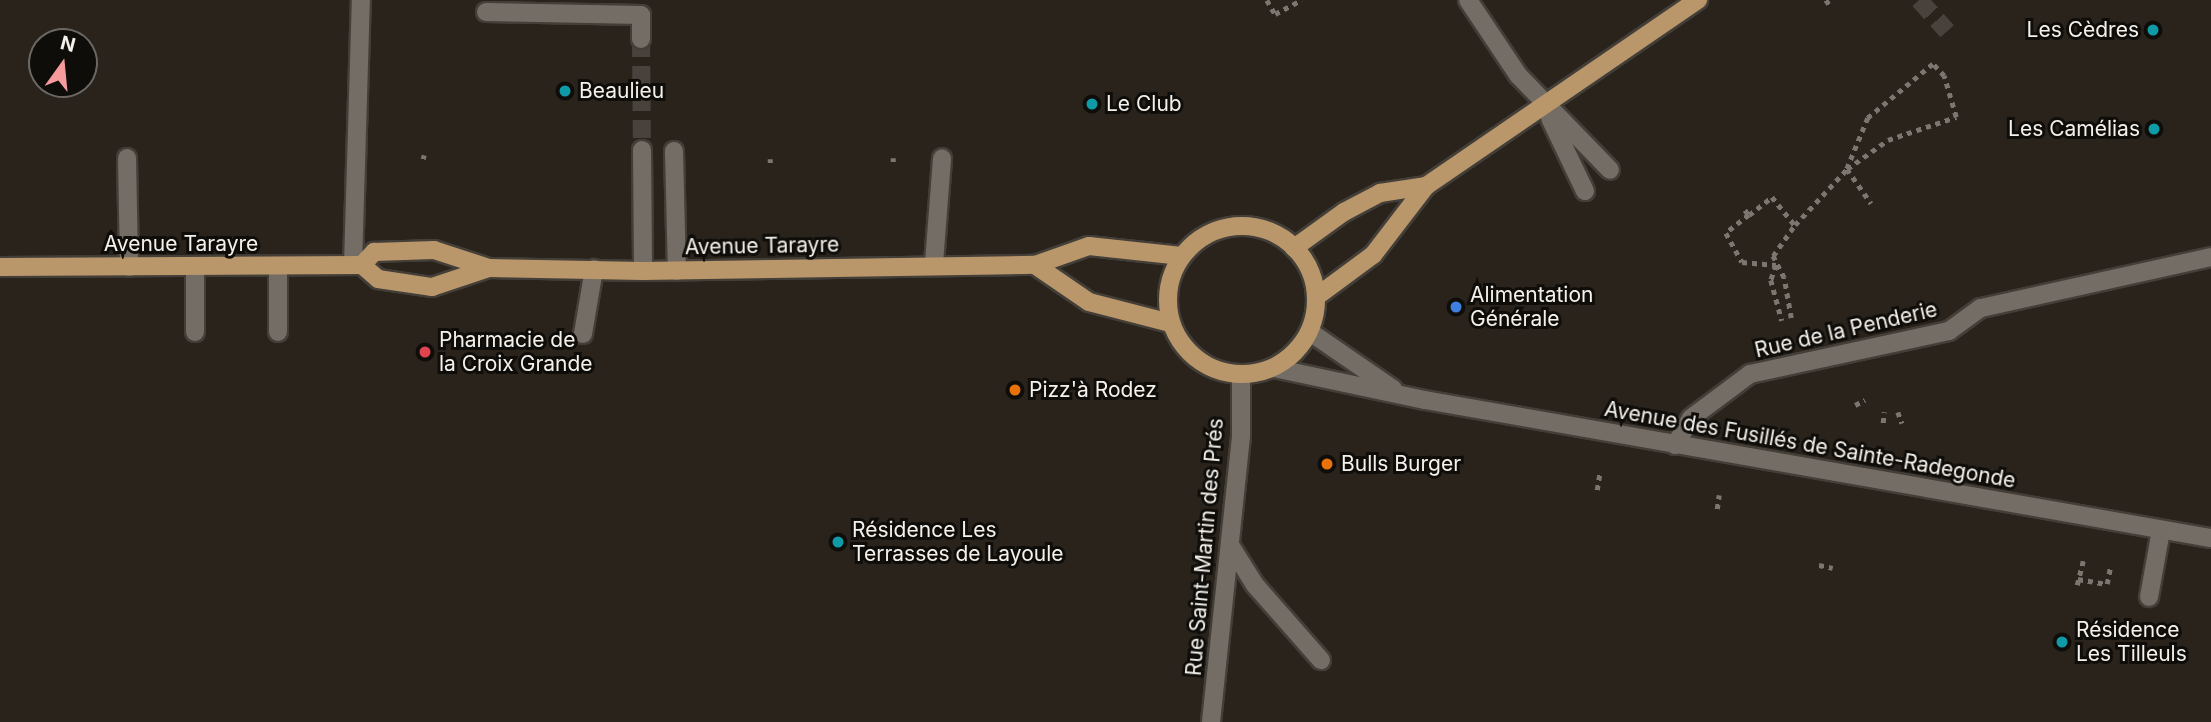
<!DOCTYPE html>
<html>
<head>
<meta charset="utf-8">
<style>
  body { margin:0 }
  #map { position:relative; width:2211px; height:722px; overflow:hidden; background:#29231c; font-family:Inter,sans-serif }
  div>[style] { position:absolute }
  .minor-tunnel>* { height:18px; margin-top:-9px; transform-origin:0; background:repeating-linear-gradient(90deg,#47423b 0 18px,transparent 0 27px) }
  .path>* { height:4.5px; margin-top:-2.25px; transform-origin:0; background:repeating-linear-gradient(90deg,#7b7670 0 5px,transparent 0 10px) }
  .roads { filter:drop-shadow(2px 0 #433e38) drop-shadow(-2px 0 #433e38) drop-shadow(0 2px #433e38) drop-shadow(0 -2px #433e38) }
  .minor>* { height:18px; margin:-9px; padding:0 9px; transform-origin:9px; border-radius:9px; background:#746d65 }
  .major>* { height:18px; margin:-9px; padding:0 9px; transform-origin:9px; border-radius:9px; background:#b9976b }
  .major>.ring { margin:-9px; padding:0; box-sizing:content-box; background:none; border:18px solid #b9976b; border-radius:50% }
  .dots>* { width:19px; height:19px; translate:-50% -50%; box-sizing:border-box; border:4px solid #0f0d0a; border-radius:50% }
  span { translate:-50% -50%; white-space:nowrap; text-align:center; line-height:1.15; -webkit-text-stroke:6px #0f0d0a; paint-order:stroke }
  .poi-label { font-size:21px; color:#f4f0eb }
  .right { translate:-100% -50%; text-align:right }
  .left { translate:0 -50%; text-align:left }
  .street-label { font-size:21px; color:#f4f0eb }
  .north { position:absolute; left:28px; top:28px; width:70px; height:70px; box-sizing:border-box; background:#0f0d0a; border:2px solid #6b6864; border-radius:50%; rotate:15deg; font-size:19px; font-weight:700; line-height:28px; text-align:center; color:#f4f0eb }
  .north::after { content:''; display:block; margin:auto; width:24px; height:32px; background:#f59b9e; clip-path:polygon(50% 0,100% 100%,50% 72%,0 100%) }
</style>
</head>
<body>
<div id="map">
  <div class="minor-tunnel">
    <div style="left:1919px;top:0;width:42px;rotate:47.9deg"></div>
    <div style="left:641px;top:39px;width:111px;rotate:89.5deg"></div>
  </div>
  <div class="path">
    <div style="left:1267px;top:0;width:16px;rotate:60deg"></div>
    <div style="left:1275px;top:14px;width:30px;rotate:-28deg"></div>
    <div style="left:1826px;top:0;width:9px;rotate:54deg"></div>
    <div style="left:423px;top:159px;width:4px;rotate:-76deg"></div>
    <div style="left:893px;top:162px;width:4px;rotate:-90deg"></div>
    <div style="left:770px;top:163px;width:4px;rotate:-90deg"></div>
    <div style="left:1745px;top:210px;width:6px;rotate:51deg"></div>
    <div style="left:1749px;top:215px;width:29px;rotate:-38deg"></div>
    <div style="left:1772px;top:197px;width:36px;rotate:51deg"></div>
    <div style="left:1749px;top:215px;width:29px;rotate:142deg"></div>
    <div style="left:1726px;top:233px;width:33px;rotate:61deg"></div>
    <div style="left:1742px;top:262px;width:34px;rotate:5deg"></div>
    <div style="left:1776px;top:265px;width:16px;rotate:108deg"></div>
    <div style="left:1771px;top:280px;width:42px;rotate:75deg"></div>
    <div style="left:1791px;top:318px;width:41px;rotate:-99.9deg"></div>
    <div style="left:1784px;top:278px;width:25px;rotate:-117deg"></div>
    <div style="left:1773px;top:256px;width:38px;rotate:-55deg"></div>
    <div style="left:1795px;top:225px;width:76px;rotate:-47.1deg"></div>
    <div style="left:1847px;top:169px;width:50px;rotate:-35.3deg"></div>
    <div style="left:1888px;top:140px;width:72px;rotate:-18.7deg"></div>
    <div style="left:1956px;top:117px;width:43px;rotate:-106.3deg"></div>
    <div style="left:1944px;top:76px;width:16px;rotate:-133deg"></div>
    <div style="left:1933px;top:64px;width:85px;rotate:140.3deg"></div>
    <div style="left:1868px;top:118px;width:55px;rotate:112.4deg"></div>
    <div style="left:1847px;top:169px;width:42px;rotate:54.8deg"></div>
    <div style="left:1855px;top:405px;width:11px;rotate:-27deg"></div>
    <div style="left:1898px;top:412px;width:12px;rotate:70deg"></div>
    <div style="left:1883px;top:423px;width:11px;rotate:-85deg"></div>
    <div style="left:1597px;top:490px;width:19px;rotate:-81deg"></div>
    <div style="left:1717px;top:509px;width:14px;rotate:-82deg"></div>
    <div style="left:1819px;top:565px;width:14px;rotate:12deg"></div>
    <div style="left:2078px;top:579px;width:29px;rotate:10deg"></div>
    <div style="left:2107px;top:584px;width:16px;rotate:-79deg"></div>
    <div style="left:2077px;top:585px;width:25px;rotate:-76deg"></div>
  </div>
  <div class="roads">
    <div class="minor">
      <div style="left:1468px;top:0;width:90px;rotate:56.3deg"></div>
      <div style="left:1518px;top:75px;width:132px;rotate:45.9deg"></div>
      <div style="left:486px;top:12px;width:155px;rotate:1.1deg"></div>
      <div style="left:641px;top:15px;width:24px;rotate:90deg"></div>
      <div style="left:1550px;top:118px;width:81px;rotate:64.4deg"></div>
      <div style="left:642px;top:150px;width:121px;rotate:89.5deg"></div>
      <div style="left:674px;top:151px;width:120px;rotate:88.6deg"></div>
      <div style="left:127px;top:158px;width:109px;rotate:88.9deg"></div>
      <div style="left:934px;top:263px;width:105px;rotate:-85.6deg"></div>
      <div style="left:353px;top:265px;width:265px;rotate:-88.3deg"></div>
      <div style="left:278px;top:267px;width:65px;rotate:90deg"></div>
      <div style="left:195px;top:332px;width:65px;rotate:-90deg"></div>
      <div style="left:1310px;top:332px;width:101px;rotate:34.5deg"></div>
      <div style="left:583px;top:334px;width:66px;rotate:-80.4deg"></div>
      <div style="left:1274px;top:368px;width:154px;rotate:12deg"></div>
      <div style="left:1425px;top:400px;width:798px;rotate:9.96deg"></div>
      <div style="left:1675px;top:445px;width:31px;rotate:-59deg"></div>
      <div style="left:1691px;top:418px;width:74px;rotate:-36.7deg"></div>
      <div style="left:1750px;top:374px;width:204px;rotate:-12.2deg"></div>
      <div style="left:1949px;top:331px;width:39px;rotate:-36deg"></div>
      <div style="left:1981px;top:308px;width:236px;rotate:-12.5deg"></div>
      <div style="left:1230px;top:545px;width:47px;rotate:58deg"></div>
      <div style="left:1255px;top:585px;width:100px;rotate:48.7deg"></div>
      <div style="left:2149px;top:597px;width:68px;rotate:-79.8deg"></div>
      <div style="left:1211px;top:722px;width:288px;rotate:-84deg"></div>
      <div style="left:1241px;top:436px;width:61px;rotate:-90deg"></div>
    </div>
    <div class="major">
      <div class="ring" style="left:1168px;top:226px;width:130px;height:130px"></div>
      <div style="left:1294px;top:248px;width:62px;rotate:-35.8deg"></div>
      <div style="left:1344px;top:212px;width:41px;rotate:-27.8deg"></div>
      <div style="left:1380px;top:193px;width:47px;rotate:-8.7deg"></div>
      <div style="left:362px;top:265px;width:18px;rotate:-47deg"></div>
      <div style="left:374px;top:252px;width:60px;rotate:-1.9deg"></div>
      <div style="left:434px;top:250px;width:58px;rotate:18.1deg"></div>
      <div style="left:489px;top:268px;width:154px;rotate:1.1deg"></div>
      <div style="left:643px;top:271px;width:392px;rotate:-0.9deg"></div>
      <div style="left:1035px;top:265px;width:57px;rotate:-19.4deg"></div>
      <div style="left:1089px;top:246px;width:93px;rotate:6.2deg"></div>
      <div style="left:1035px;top:265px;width:65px;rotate:34.4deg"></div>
      <div style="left:1089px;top:302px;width:84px;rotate:14.5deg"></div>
      <div style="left:0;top:267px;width:362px;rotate:-0.3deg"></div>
      <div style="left:362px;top:265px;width:21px;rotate:41deg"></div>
      <div style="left:378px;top:279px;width:55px;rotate:8.4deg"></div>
      <div style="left:432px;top:287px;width:60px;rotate:-18.4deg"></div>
      <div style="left:1316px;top:297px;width:71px;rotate:-36.4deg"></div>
      <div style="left:1373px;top:255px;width:87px;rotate:-52.5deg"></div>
      <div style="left:1426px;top:186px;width:330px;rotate:-34.4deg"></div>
    </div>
  </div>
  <div class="dots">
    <div style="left:2153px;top:30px;background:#0f9aa8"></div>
    <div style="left:565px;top:91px;background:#0f9aa8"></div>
    <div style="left:1092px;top:104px;background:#0f9aa8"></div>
    <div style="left:2154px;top:129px;background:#0f9aa8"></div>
    <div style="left:1456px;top:307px;background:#3f7fe0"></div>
    <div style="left:425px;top:352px;background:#e0444e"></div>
    <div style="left:1015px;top:390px;background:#e8710a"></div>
    <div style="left:1327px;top:464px;background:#e8710a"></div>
    <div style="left:838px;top:542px;background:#0f9aa8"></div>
    <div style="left:2062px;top:642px;background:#0f9aa8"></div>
  </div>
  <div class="poi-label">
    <span class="right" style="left:2139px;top:30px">Les Cèdres</span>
    <span class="left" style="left:579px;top:91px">Beaulieu</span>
    <span class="left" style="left:1106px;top:104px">Le Club</span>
    <span class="right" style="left:2140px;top:129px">Les Camélias</span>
    <span class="left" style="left:1470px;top:307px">Alimentation<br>Générale</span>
    <span class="left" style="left:439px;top:352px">Pharmacie de<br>la Croix Grande</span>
    <span class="left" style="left:1029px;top:390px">Pizz'à Rodez</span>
    <span class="left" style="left:1341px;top:464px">Bulls Burger</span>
    <span class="left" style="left:852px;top:542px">Résidence Les<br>Terrasses de Layoule</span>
    <span class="left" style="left:2076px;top:642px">Résidence<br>Les Tilleuls</span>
  </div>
  <div class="street-label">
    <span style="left:181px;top:244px">Avenue Tarayre</span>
    <span style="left:762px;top:246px;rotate:-1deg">Avenue Tarayre</span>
    <span style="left:1846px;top:330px;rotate:-13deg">Rue de la Penderie</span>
    <span style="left:1810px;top:445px;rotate:10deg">Avenue des Fusillés de Sainte-Radegonde</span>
    <span style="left:1205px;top:547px;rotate:-85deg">Rue Saint-Martin des Prés</span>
  </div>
  <div class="north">N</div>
</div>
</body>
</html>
